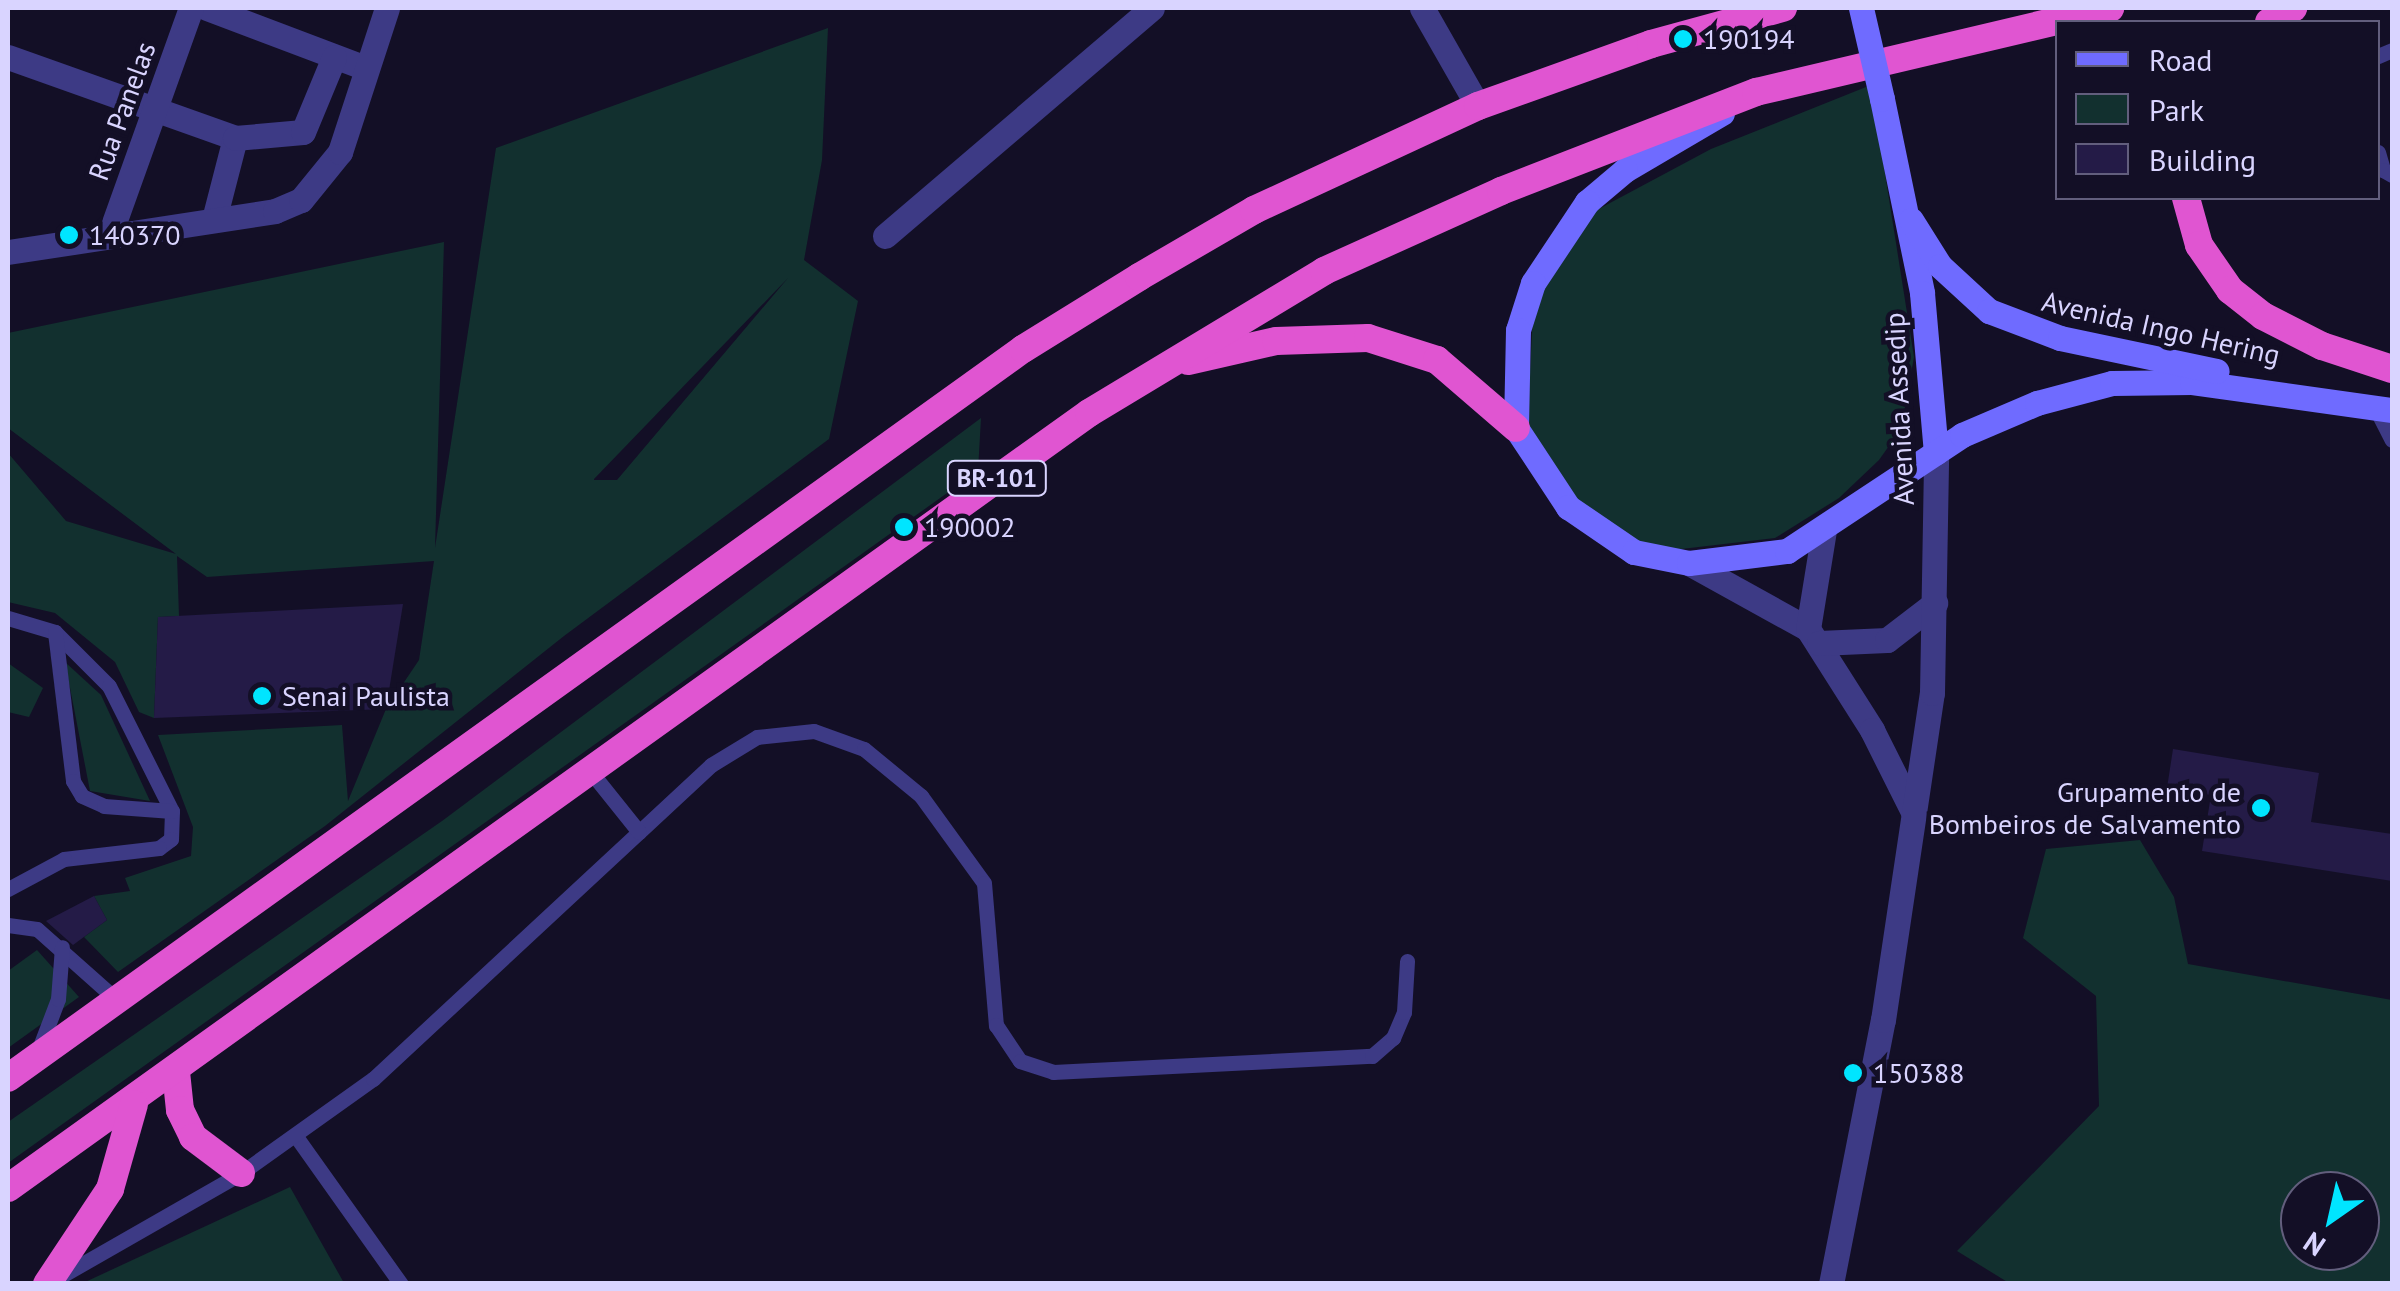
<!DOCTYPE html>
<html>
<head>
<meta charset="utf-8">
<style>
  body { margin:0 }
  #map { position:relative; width:2400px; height:1291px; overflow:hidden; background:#130f26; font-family:"PT Sans",sans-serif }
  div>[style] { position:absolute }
  .green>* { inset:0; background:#12302f }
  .building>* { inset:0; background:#241b47 }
  .service>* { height:15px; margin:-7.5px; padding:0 7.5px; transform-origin:7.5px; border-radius:7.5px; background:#3d3a85 }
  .minor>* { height:25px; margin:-12.5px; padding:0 12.5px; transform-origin:12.5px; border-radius:12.5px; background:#3d3a85 }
  .tertiary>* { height:25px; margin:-12.5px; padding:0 12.5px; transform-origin:12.5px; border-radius:12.5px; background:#3d3a85 }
  .secondary>* { height:25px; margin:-12.5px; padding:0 12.5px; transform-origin:12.5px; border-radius:12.5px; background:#6f6bff }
  .trunk>* { height:28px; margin:-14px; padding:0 14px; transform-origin:14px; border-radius:14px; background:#e055d1 }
  .secondary-bridge>* { height:25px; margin:-12.5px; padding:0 12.5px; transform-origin:12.5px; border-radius:12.5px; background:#6f6bff }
  .dots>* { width:28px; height:28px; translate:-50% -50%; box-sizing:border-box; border:5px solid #130f26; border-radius:50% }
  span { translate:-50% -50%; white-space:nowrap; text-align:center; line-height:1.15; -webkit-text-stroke:9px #130f26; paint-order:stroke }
  .shield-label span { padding:2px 8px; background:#130f26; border:2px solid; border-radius:8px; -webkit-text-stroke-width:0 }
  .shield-label { font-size:25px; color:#d9d4ff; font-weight:700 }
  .poi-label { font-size:28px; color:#d9d4ff }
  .left { translate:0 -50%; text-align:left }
  .right { translate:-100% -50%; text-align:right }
  .street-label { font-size:28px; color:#d9d4ff }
  .frame { position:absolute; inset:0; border:10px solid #d9d4ff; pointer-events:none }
  .legend { position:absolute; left:2055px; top:20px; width:325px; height:180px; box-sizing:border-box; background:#130f26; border:2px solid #625e7d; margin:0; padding:12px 18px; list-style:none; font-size:30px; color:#d9d4ff }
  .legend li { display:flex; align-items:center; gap:20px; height:50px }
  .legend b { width:50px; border:2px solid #625e7d }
  .north { position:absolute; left:2280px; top:1171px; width:100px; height:100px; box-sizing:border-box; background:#130f26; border:2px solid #625e7d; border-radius:50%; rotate:214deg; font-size:28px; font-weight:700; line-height:40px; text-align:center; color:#d9d4ff }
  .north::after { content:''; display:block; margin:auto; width:35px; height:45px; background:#00e5ff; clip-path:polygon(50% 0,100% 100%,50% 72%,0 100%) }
</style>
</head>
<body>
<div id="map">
  <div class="green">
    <div style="clip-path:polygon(evenodd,828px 28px,822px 160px,804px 260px,858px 301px,829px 439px,564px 636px,325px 826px,118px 972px,84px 937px,107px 920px,94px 896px,130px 891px,125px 878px,191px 856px,193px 827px,158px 735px,342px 725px,348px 801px,386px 709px,419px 660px,434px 561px,207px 577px,177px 556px,179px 616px,158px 617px,154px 718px,139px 712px,115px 662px,55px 613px,8px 602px,8px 453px,66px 521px,176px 554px,8px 428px,8px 333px,444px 242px,435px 548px,496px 148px,828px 28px,788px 278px,617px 480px,594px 480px,594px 479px,788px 278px)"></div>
    <div style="clip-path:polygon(1871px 85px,1914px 357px,1901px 429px,1879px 460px,1839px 498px,1775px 538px,1656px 552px,1568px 504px,1527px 431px,1533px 313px,1559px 249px,1595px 211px,1711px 149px)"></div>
    <div style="clip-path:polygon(981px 418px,978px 471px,8px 1163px,8px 1122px,442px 821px)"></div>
    <div style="clip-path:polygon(65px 662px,101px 695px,150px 801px,90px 791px)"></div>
    <div style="clip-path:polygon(8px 663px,43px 688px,29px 717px,8px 712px)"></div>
    <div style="clip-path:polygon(evenodd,2140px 840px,2174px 897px,2188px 964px,2392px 1000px,2392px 1283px,2009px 1283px,1957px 1251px,2099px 1106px,2096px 996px,2023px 938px,2046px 849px,2140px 840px,2300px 1191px,2360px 1191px,2360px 1251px,2300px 1251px,2300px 1191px)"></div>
    <div style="clip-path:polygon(37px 950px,79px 997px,8px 1048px,8px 971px)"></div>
    <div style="clip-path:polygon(290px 1187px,344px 1283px,83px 1283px)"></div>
  </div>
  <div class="building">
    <div style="clip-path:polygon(403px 604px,386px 709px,154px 718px,158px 617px)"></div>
    <div style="clip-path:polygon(2173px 749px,2319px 773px,2311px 822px,2392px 834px,2392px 881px,2202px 851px,2211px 795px,2167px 788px)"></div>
    <div style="clip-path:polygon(94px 896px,107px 920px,73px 945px,46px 921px)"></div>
  </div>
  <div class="service">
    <div style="left:2378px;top:56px;width:15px;rotate:-23deg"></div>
    <div style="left:2378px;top:152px;width:19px;rotate:74deg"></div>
    <div style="left:2383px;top:170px;width:10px;rotate:29deg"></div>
    <div style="left:2374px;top:405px;width:39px;rotate:63deg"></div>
    <div style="left:8px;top:618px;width:49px;rotate:16.6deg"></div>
    <div style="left:55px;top:632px;width:76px;rotate:45deg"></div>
    <div style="left:109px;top:686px;width:140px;rotate:63.3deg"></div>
    <div style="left:172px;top:811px;width:28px;rotate:92deg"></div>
    <div style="left:171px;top:839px;width:15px;rotate:143deg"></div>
    <div style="left:159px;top:848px;width:96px;rotate:173.4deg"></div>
    <div style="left:64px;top:859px;width:64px;rotate:151.8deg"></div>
    <div style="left:55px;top:632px;width:150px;rotate:83.1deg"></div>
    <div style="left:73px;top:781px;width:17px;rotate:59deg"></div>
    <div style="left:82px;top:796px;width:24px;rotate:24deg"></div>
    <div style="left:104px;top:806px;width:68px;rotate:4.2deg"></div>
    <div style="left:639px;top:832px;width:98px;rotate:-42.9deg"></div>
    <div style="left:711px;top:765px;width:54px;rotate:-31.3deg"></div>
    <div style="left:757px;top:737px;width:57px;rotate:-6deg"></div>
    <div style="left:814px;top:731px;width:53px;rotate:19.8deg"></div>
    <div style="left:864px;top:749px;width:74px;rotate:39.5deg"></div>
    <div style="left:921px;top:796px;width:107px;rotate:54.1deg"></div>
    <div style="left:984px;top:883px;width:143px;rotate:85.2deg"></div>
    <div style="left:996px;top:1025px;width:43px;rotate:56.3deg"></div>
    <div style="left:1020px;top:1061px;width:35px;rotate:18deg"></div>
    <div style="left:1053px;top:1072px;width:319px;rotate:-2.9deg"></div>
    <div style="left:1372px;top:1056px;width:28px;rotate:-41deg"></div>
    <div style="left:1393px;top:1038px;width:28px;rotate:-67deg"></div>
    <div style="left:1404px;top:1012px;width:51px;rotate:-86.6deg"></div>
    <div style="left:8px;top:925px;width:29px;rotate:8deg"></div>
    <div style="left:37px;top:929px;width:107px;rotate:41.6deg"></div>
    <div style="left:39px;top:1049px;width:53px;rotate:-69.2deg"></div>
    <div style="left:58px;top:999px;width:52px;rotate:-85.6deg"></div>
    <div style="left:295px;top:1135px;width:183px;rotate:54.6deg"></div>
    <div style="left:56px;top:1279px;width:213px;rotate:-29.8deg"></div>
    <div style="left:241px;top:1173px;width:162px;rotate:-35.5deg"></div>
    <div style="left:373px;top:1079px;width:363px;rotate:-42.9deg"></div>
    <div style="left:639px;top:832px;width:83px;rotate:-128.7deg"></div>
  </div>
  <div class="minor">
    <div style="left:207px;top:8px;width:170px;rotate:20.7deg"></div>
    <div style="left:1422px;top:8px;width:113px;rotate:60.3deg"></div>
    <div style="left:8px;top:57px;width:241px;rotate:19.6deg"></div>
    <div style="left:235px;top:138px;width:84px;rotate:104.5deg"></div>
    <div style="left:235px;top:138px;width:68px;rotate:-5deg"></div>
    <div style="left:303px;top:132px;width:81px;rotate:-67.5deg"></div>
    <div style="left:110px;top:234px;width:240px;rotate:-70.3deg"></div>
    <div style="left:885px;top:236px;width:351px;rotate:-40.5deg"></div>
  </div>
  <div class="tertiary">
    <div style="left:8px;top:252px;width:270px;rotate:-8.7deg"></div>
    <div style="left:275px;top:211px;width:28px;rotate:-23deg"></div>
    <div style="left:301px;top:200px;width:62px;rotate:-50.9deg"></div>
    <div style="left:340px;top:152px;width:151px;rotate:-71.9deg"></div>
    <div style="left:1689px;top:563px;width:136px;rotate:29deg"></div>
    <div style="left:1808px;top:629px;width:120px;rotate:57.6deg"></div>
    <div style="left:1872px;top:730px;width:92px;rotate:63.4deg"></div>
    <div style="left:1808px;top:629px;width:100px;rotate:-80.8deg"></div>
    <div style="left:1819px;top:643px;width:68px;rotate:-2.5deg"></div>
    <div style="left:1887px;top:640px;width:61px;rotate:-37.6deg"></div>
    <div style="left:1831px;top:1284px;width:269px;rotate:-78.9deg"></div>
    <div style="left:1883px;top:1020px;width:331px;rotate:-81.5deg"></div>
    <div style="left:1932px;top:693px;width:241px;rotate:-89deg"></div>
  </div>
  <div class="secondary">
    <div style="left:1882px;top:99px;width:198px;rotate:78.3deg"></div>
    <div style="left:1922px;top:293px;width:160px;rotate:85deg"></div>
    <div style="left:1722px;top:113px;width:113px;rotate:149.6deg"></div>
    <div style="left:1625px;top:170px;width:50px;rotate:139.9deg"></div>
    <div style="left:1587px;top:202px;width:97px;rotate:123.7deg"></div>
    <div style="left:1533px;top:283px;width:49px;rotate:107.7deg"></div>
    <div style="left:1518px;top:330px;width:98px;rotate:91.2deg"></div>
    <div style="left:1516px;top:428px;width:95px;rotate:56.6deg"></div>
    <div style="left:1568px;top:507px;width:80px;rotate:34.3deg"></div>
    <div style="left:1634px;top:552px;width:56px;rotate:11.3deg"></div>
    <div style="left:1689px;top:563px;width:99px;rotate:-7deg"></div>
    <div style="left:1787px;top:551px;width:210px;rotate:-33.5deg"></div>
    <div style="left:1962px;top:435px;width:82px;rotate:-23.1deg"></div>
    <div style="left:2037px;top:403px;width:78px;rotate:-14.9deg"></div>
    <div style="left:2112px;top:383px;width:80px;rotate:-0.7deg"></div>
    <div style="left:2192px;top:382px;width:202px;rotate:8deg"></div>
    <div style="left:1911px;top:220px;width:54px;rotate:57.8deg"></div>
    <div style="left:1940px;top:266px;width:67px;rotate:42.6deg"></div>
    <div style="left:1989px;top:311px;width:76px;rotate:20.8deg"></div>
    <div style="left:2060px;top:338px;width:160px;rotate:11.9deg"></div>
  </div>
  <div class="trunk">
    <div style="left:2269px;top:22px;width:28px;rotate:-30deg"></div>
    <div style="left:2186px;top:198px;width:49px;rotate:74.5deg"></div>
    <div style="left:2199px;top:245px;width:55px;rotate:55.4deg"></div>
    <div style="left:2230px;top:290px;width:42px;rotate:38.2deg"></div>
    <div style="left:2263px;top:316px;width:66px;rotate:27deg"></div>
    <div style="left:2322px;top:346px;width:74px;rotate:18.2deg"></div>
    <div style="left:1188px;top:361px;width:90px;rotate:-12.8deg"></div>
    <div style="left:1276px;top:341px;width:92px;rotate:-1.9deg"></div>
    <div style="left:1368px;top:338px;width:72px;rotate:17.7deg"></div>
    <div style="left:1437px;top:360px;width:104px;rotate:40.7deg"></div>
    <div style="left:176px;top:1072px;width:38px;rotate:84deg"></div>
    <div style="left:180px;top:1110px;width:30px;rotate:64deg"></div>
    <div style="left:193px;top:1137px;width:60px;rotate:36.9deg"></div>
    <div style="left:8px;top:1078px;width:1250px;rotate:-35.69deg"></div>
    <div style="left:1023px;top:349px;width:137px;rotate:-31.8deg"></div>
    <div style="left:1139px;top:277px;width:133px;rotate:-30.2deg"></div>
    <div style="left:1254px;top:210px;width:247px;rotate:-24.9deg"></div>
    <div style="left:1478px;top:106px;width:184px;rotate:-19.7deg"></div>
    <div style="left:1651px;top:44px;width:137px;rotate:-15.3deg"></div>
    <div style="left:8px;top:1188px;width:1330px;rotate:-35.64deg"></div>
    <div style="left:1089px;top:413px;width:275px;rotate:-31.1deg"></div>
    <div style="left:1324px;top:271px;width:194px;rotate:-24.3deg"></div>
    <div style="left:1501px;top:191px;width:274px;rotate:-21.2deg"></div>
    <div style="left:1756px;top:92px;width:364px;rotate:-13.3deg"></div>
    <div style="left:47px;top:1284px;width:114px;rotate:-56.4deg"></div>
    <div style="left:110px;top:1189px;width:88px;rotate:-74.2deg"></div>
  </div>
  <div class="secondary-bridge">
    <div style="left:1861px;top:8px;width:93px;rotate:77deg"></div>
  </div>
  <div class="dots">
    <div style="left:1683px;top:39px;background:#00e5ff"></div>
    <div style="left:69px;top:235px;background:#00e5ff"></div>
    <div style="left:904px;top:527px;background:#00e5ff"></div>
    <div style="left:262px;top:696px;background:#00e5ff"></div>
    <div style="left:2261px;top:808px;background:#00e5ff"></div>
    <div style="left:1853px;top:1073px;background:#00e5ff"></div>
  </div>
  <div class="shield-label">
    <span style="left:997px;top:478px">BR-101</span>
  </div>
  <div class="poi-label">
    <span class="left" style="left:1703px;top:39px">190194</span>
    <span class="left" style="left:89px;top:235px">140370</span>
    <span class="left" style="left:924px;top:527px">190002</span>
    <span class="left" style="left:282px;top:696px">Senai Paulista</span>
    <span class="right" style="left:2241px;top:808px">Grupamento de<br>Bombeiros de Salvamento</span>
    <span class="left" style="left:1873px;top:1073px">150388</span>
  </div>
  <div class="street-label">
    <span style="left:122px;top:111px;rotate:-70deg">Rua Panelas</span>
    <span style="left:2161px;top:328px;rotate:13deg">Avenida Ingo Hering</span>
    <span style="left:1899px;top:409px;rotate:-93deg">Avenida Assedip</span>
  </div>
  <div class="frame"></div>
  <ul class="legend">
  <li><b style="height:12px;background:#6f6bff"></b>Road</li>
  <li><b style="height:28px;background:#12302f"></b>Park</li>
  <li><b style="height:28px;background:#241b47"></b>Building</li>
  </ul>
  <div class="north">N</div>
</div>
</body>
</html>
